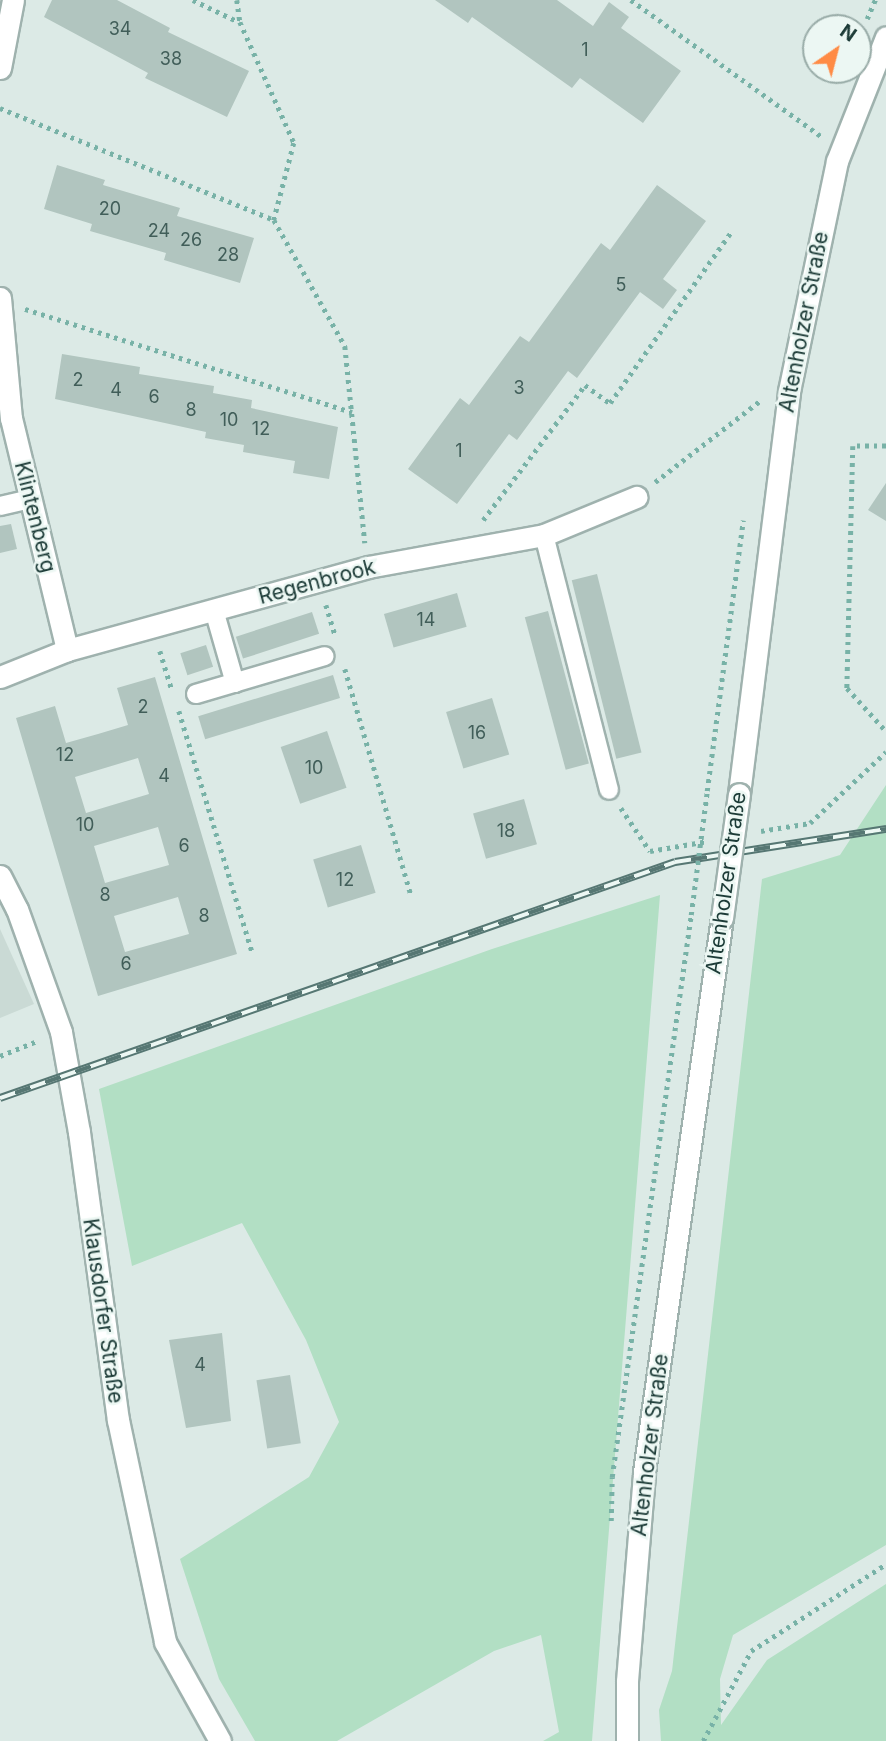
<!DOCTYPE html>
<html>
<head>
<meta charset="utf-8">
<style>
  body { margin:0 }
  #map { position:relative; width:886px; height:1741px; overflow:hidden; background:#dceae6; font-family:Inter,sans-serif }
  div>[style] { position:absolute }
  .built>* { inset:0; background:#cadad5 }
  .green>* { inset:0; background:#b2dfc4 }
  .building>* { inset:0; background:#b1c5bf; transform-origin:0 0 }
  .path>* { height:4.5px; margin-top:-2.25px; transform-origin:0; background:repeating-linear-gradient(90deg,#78b2a7 0 3.5px,transparent 0 8.5px) }
  .roads { filter:drop-shadow(2px 0 #9fb2ae) drop-shadow(-2px 0 #9fb2ae) drop-shadow(0 2px #9fb2ae) drop-shadow(0 -2px #9fb2ae) }
  .service>* { height:18px; margin:-9px; padding:0 9px; transform-origin:9px; border-radius:9px; background:#fff }
  .minor>* { height:21px; margin:-10.5px; padding:0 10.5px; transform-origin:10.5px; border-radius:10.5px; background:#fff }
  .tertiary>* { height:21px; margin:-10.5px; padding:0 10.5px; transform-origin:10.5px; border-radius:10.5px; background:#fff }
  .rail>* { height:8px; margin-top:-4px; transform-origin:0; background:repeating-linear-gradient(90deg,#ecf7f3 0 16px,#567773 0 32px); box-sizing:border-box; border-block:2px solid #567773 }
  .path-bridge>* { height:4.5px; margin-top:-2.25px; transform-origin:0; background:repeating-linear-gradient(90deg,#78b2a7 0 3.5px,transparent 0 8.5px) }
  .bridges { filter:drop-shadow(2px 0 #9fb2ae) drop-shadow(-2px 0 #9fb2ae) drop-shadow(0 2px #9fb2ae) drop-shadow(0 -2px #9fb2ae) }
  .minor-bridge>* { height:21px; margin:-10.5px; padding:0 10.5px; transform-origin:10.5px; border-radius:10.5px; background:#fff }
  span { translate:-50% -50%; white-space:nowrap; text-align:center; line-height:1.15; -webkit-text-stroke:5px #ecf7f3; paint-order:stroke }
  .number-label { font-size:18px; color:#415e59 }
  .number-label span { -webkit-text-stroke-width:0 }
  .street-label { font-size:21px; color:#1c3b37 }
  .north { position:absolute; left:802px; top:14px; width:70px; height:70px; box-sizing:border-box; background:#ecf7f3; border:2px solid #99aca8; border-radius:50%; rotate:35deg; font-size:19px; font-weight:700; line-height:28px; text-align:center; color:#1c3b37 }
  .north::after { content:''; display:block; margin:auto; width:24px; height:32px; background:#ff8b45; clip-path:polygon(50% 0,100% 100%,50% 72%,0 100%) }
</style>
</head>
<body>
<div id="map">
  <div class="built">
    <div style="clip-path:polygon(0 929px,34px 1004px,0 1018px)"></div>
  </div>
  <div class="green">
    <div style="clip-path:polygon(886px 785px,886px 1545px,733px 1635px,720px 1679px,721px 1725px,767px 1660px,886px 1584px,886px 1741px,661px 1741px,659px 1710px,672px 1671px,762px 879px,840px 855px)"></div>
    <div style="clip-path:polygon(660px 895px,592px 1741px,543px 1741px,559px 1732px,541px 1635px,494px 1651px,337px 1741px,255px 1741px,219px 1679px,180px 1559px,309px 1477px,339px 1422px,306px 1340px,242px 1223px,132px 1266px,99px 1089px,492px 949px)"></div>
  </div>
  <div class="building">
    <div style="clip-path:polygon(52px 0,117px 0,170px 28px,168px 32px,249px 71px,227px 117px,145px 78px,148px 73px,44px 17px)"></div>
    <div style="clip-path:polygon(435px 0,557px 0,593px 26px,609px 2px,629px 17px,621px 28px,681px 71px,643px 123px,580px 78px,572px 88px,472px 17px,468px 23px)"></div>
    <div style="clip-path:polygon(57px 165px,105px 180px,103px 185px,180px 208px,177px 216px,254px 238px,240px 283px,164px 260px,166px 253px,90px 231px,92px 224px,44px 209px)"></div>
    <div style="clip-path:polygon(657px 185px,706px 221px,663px 279px,677px 290px,663px 309px,640px 292px,577px 378px,568px 371px,517px 440px,509px 434px,457px 504px,408px 469px,460px 398px,469px 405px,520px 336px,529px 342px,601px 243px,610px 250px)"></div>
    <div style="clip-path:polygon(62px 354px,140px 367px,139px 374px,214px 386px,213px 393px,252px 400px,251px 408px,338px 427px,329px 479px,293px 473px,295px 461px,243px 452px,244px 445px,205px 438px,206px 432px,55px 399px)"></div>
    <div style="clip-path:polygon(886px 483px,886px 521px,868px 510px)"></div>
    <div style="clip-path:polygon(11px 524px,17px 549px,0 553px,0 526px)"></div>
    <div style="left:597px;top:574px;width:184px;height:26px;rotate:76deg"></div>
    <div style="left:457px;top:593px;width:35px;height:76px;rotate:74deg"></div>
    <div style="left:548px;top:611px;width:158px;height:24px;rotate:75deg"></div>
    <div style="left:312px;top:612px;width:23px;height:80px;rotate:72deg"></div>
    <div style="left:206px;top:645px;width:23px;height:27px;rotate:72deg"></div>
    <div style="left:333px;top:675px;width:24px;height:141px;rotate:73deg"></div>
    <div style="clip-path:polygon(evenodd,155px 677px,237px 954px,98px 996px,16px 718px,55px 706px,66px 743px,98px 734px,128px 725px,117px 688px,155px 677px,138px 758px,149px 794px,86px 813px,75px 777px,138px 758px,155px 677px,158px 827px,169px 865px,105px 883px,94px 846px,158px 827px,155px 677px,178px 897px,189px 934px,125px 952px,114px 916px,178px 897px)"></div>
    <div style="left:492px;top:698px;width:59px;height:48px;rotate:73deg"></div>
    <div style="left:327px;top:731px;width:60px;height:49px;rotate:71deg"></div>
    <div style="left:524px;top:799px;width:47px;height:53px;rotate:74deg"></div>
    <div style="left:361px;top:845px;width:50px;height:50px;rotate:73deg"></div>
    <div style="clip-path:polygon(222px 1333px,231px 1421px,186px 1428px,169px 1340px)"></div>
    <div style="left:290px;top:1375px;width:69px;height:34px;rotate:81deg"></div>
  </div>
  <div class="path">
    <div style="left:193px;top:0;width:51px;rotate:25.6deg"></div>
    <div style="left:237px;top:0;width:22px;rotate:82deg"></div>
    <div style="left:240px;top:22px;width:133px;rotate:65.9deg"></div>
    <div style="left:294px;top:143px;width:80px;rotate:104.6deg"></div>
    <div style="left:274px;top:220px;width:145px;rotate:60.6deg"></div>
    <div style="left:345px;top:346px;width:198px;rotate:84.2deg"></div>
    <div style="left:631px;top:0;width:234px;rotate:35.6deg"></div>
    <div style="left:867px;top:19px;width:21px;rotate:-67deg"></div>
    <div style="left:0;top:108px;width:296px;rotate:22.2deg"></div>
    <div style="left:25px;top:309px;width:343px;rotate:17.5deg"></div>
    <div style="left:886px;top:446px;width:33px;rotate:180deg"></div>
    <div style="left:853px;top:446px;width:242px;rotate:91.4deg"></div>
    <div style="left:847px;top:688px;width:58px;rotate:47.8deg"></div>
    <div style="left:655px;top:482px;width:134px;rotate:-37.7deg"></div>
    <div style="left:483px;top:520px;width:169px;rotate:-52.9deg"></div>
    <div style="left:585px;top:385px;width:31px;rotate:36deg"></div>
    <div style="left:610px;top:403px;width:209px;rotate:-54.7deg"></div>
    <div style="left:326px;top:605px;width:30px;rotate:73deg"></div>
    <div style="left:160px;top:651px;width:41px;rotate:72.9deg"></div>
    <div style="left:345px;top:669px;width:235px;rotate:73.7deg"></div>
    <div style="left:179px;top:711px;width:252px;rotate:73.1deg"></div>
    <div style="left:707px;top:791px;width:273px;rotate:-82.4deg"></div>
    <div style="left:621px;top:808px;width:52px;rotate:56deg"></div>
    <div style="left:650px;top:851px;width:59px;rotate:-9.8deg"></div>
    <div style="left:761px;top:831px;width:50px;rotate:-9.3deg"></div>
    <div style="left:810px;top:823px;width:104px;rotate:-43.1deg"></div>
    <div style="left:0;top:1056px;width:40px;rotate:-22deg"></div>
    <div style="left:611px;top:1521px;width:44px;rotate:-88.7deg"></div>
    <div style="left:612px;top:1477px;width:568px;rotate:-82deg"></div>
    <div style="left:703px;top:1741px;width:102px;rotate:-61.9deg"></div>
    <div style="left:751px;top:1651px;width:161px;rotate:-32.8deg"></div>
  </div>
  <div class="roads">
    <div class="service">
      <div style="left:0;top:506px;width:31px;rotate:-13deg"></div>
      <div style="left:544px;top:535px;width:263px;rotate:75.7deg"></div>
      <div style="left:214px;top:610px;width:76px;rotate:74deg"></div>
      <div style="left:196px;top:694px;width:134px;rotate:-16.4deg"></div>
    </div>
    <div class="minor">
      <div style="left:0;top:68px;width:69px;rotate:-79.2deg"></div>
      <div style="left:0;top:298px;width:121px;rotate:84.8deg"></div>
      <div style="left:11px;top:418px;width:239px;rotate:76.4deg"></div>
      <div style="left:0;top:677px;width:72px;rotate:-21.9deg"></div>
      <div style="left:67px;top:650px;width:312px;rotate:-15.4deg"></div>
      <div style="left:368px;top:567px;width:179px;rotate:-10.3deg"></div>
      <div style="left:544px;top:535px;width:100px;rotate:-22.4deg"></div>
      <div style="left:739px;top:794px;width:406px;rotate:-82.9deg"></div>
      <div style="left:789px;top:391px;width:235px;rotate:-78.2deg"></div>
      <div style="left:837px;top:161px;width:133px;rotate:-68.4deg"></div>
      <div style="left:627px;top:1741px;width:60px;rotate:-90deg"></div>
      <div style="left:627px;top:1681px;width:210px;rotate:-85.3deg"></div>
      <div style="left:644px;top:1472px;width:559px;rotate:-81.99deg"></div>
    </div>
    <div class="tertiary">
      <div style="left:0;top:876px;width:37px;rotate:63deg"></div>
      <div style="left:17px;top:909px;width:131px;rotate:70.3deg"></div>
      <div style="left:61px;top:1032px;width:102px;rotate:79.8deg"></div>
      <div style="left:79px;top:1132px;width:291px;rotate:82.3deg"></div>
      <div style="left:118px;top:1420px;width:227px;rotate:78deg"></div>
      <div style="left:165px;top:1642px;width:113px;rotate:60.9deg"></div>
    </div>
  </div>
  <div class="rail">
    <div style="left:0;top:1098px;width:715px;rotate:-19.27deg"></div>
    <div style="left:675px;top:862px;width:214px;rotate:-8.9deg"></div>
  </div>
  <div class="path-bridge">
    <div style="left:691px;top:915px;width:125px;rotate:-82.6deg"></div>
  </div>
  <div class="bridges">
    <div class="minor-bridge">
      <div style="left:722px;top:918px;width:125px;rotate:-82.2deg"></div>
    </div>
  </div>
  <div class="number-label">
    <span style="left:120px;top:29px">34</span>
    <span style="left:585px;top:50px">1</span>
    <span style="left:171px;top:59px">38</span>
    <span style="left:110px;top:209px">20</span>
    <span style="left:159px;top:231px">24</span>
    <span style="left:191px;top:240px">26</span>
    <span style="left:228px;top:255px">28</span>
    <span style="left:621px;top:285px">5</span>
    <span style="left:78px;top:380px">2</span>
    <span style="left:519px;top:388px">3</span>
    <span style="left:116px;top:390px">4</span>
    <span style="left:154px;top:397px">6</span>
    <span style="left:191px;top:410px">8</span>
    <span style="left:229px;top:420px">10</span>
    <span style="left:261px;top:429px">12</span>
    <span style="left:459px;top:451px">1</span>
    <span style="left:426px;top:620px">14</span>
    <span style="left:143px;top:707px">2</span>
    <span style="left:477px;top:733px">16</span>
    <span style="left:65px;top:755px">12</span>
    <span style="left:314px;top:768px">10</span>
    <span style="left:164px;top:776px">4</span>
    <span style="left:85px;top:825px">10</span>
    <span style="left:506px;top:831px">18</span>
    <span style="left:184px;top:846px">6</span>
    <span style="left:345px;top:880px">12</span>
    <span style="left:105px;top:895px">8</span>
    <span style="left:204px;top:916px">8</span>
    <span style="left:126px;top:964px">6</span>
    <span style="left:200px;top:1365px">4</span>
  </div>
  <div class="street-label">
    <span style="left:804px;top:322px;rotate:-79deg">Altenholzer Straße</span>
    <span style="left:35px;top:517px;rotate:76deg">Klintenberg</span>
    <span style="left:317px;top:582px;rotate:-15deg">Regenbrook</span>
    <span style="left:726px;top:883px;rotate:-82deg">Altenholzer Straße</span>
    <span style="left:103px;top:1311px;rotate:82deg">Klausdorfer Straße</span>
    <span style="left:650px;top:1445px;rotate:-83deg">Altenholzer Straße</span>
  </div>
  <div class="north">N</div>
</div>
</body>
</html>
